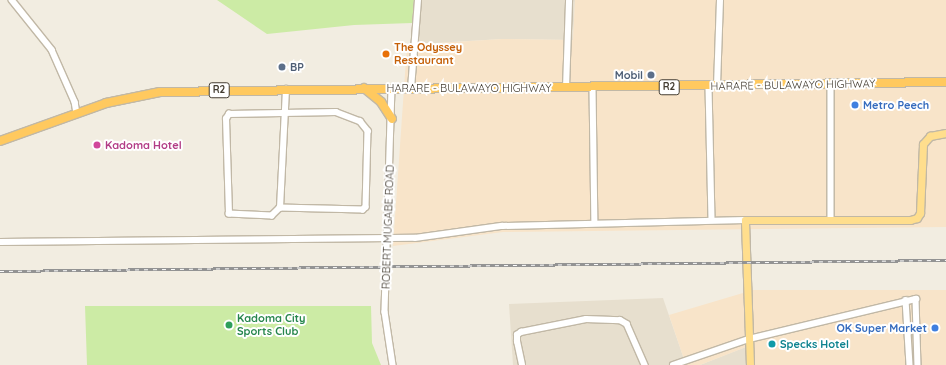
<!DOCTYPE html>
<html>
<head>
<meta charset="utf-8">
<style>
  body { margin:0 }
  #map { position:relative; width:946px; height:365px; overflow:hidden; background:#f2ede1; font-family:Quicksand,sans-serif }
  div>[style] { position:absolute }
  .residential>* { inset:0; background:#e7dfce }
  .commercial>* { inset:0; background:#f8e4c9 }
  .green>* { inset:0; background:#cceba5 }
  .roads { filter:drop-shadow(1px 0 #c1b8a6) drop-shadow(-1px 0 #c1b8a6) drop-shadow(0 1px #c1b8a6) drop-shadow(0 -1px #c1b8a6) }
  .minor>* { height:5.5px; margin:-2.75px; padding:0 2.75px; transform-origin:2.75px; border-radius:2.75px; background:#fff }
  .major>* { height:7px; margin:-3.5px; padding:0 3.5px; transform-origin:3.5px; border-radius:3.5px; background:#ffde8d }
  .highway>* { height:8px; margin:-4px; padding:0 4px; transform-origin:4px; border-radius:4px; background:#ffc95f }
  .rail>* { height:3px; margin-top:-1.5px; transform-origin:0; background:repeating-linear-gradient(90deg,#fff 0 4.5px,#939393 0 9px); box-sizing:border-box; border-block:1px solid #939393 }
  .dots>* { width:11px; height:11px; translate:-50% -50%; box-sizing:border-box; border:2px solid #fff; border-radius:50% }
  span { translate:-50% -50%; white-space:nowrap; text-align:center; line-height:1.15; -webkit-text-stroke:4px #fff; paint-order:stroke }
  .shield-label span { padding:1px 3px; background:#fff; border:1px solid; border-radius:3px; -webkit-text-stroke-width:0 }
  .shield-label { font-size:10px; color:#443d32; font-weight:700 }
  .food-label { font-size:11px; color:#c56008; font-weight:700 }
  .left { translate:0 -50%; text-align:left }
  .service-label { font-size:11px; color:#4e5e75; font-weight:700 }
  .right { translate:-100% -50%; text-align:right }
  .street-label { font-size:11px; color:#443d32 }
  .shop-label { font-size:11px; color:#366cbe; font-weight:700 }
  .hotel-label { font-size:11px; color:#b23c85; font-weight:700 }
  .leisure-label { font-size:11px; color:#27864d; font-weight:700 }
  .culture-label { font-size:11px; color:#0d838f; font-weight:700 }
</style>
</head>
<body>
<div id="map">
  <div class="residential">
    <div style="clip-path:polygon(414px 0,575px 0,573px 40px,502px 39px,418px 44px,420px 23px,412px 23px)"></div>
    <div style="clip-path:polygon(663px 298px,686px 365px,513px 365px,509px 304px)"></div>
    <div style="clip-path:polygon(751px 345px,752px 365px,700px 365px)"></div>
  </div>
  <div class="commercial">
    <div style="clip-path:polygon(575px 0,946px 0,946px 227px,503px 232px,393px 246px,407px 45px,502px 39px,573px 40px)"></div>
    <div style="clip-path:polygon(753px 290px,946px 290px,946px 365px,752px 365px,751px 345px,700px 365px,686px 365px,669px 315px)"></div>
  </div>
  <div class="green">
    <div style="clip-path:polygon(217px 0,414px 0,412px 23px,354px 25px,267px 34px)"></div>
    <div style="clip-path:polygon(85px 306px,371px 306px,372px 343px,381px 365px,87px 365px)"></div>
  </div>
  <div class="roads">
    <div class="minor">
      <div style="left:12px;top:0;width:64px;rotate:51.3deg"></div>
      <div style="left:52px;top:50px;width:57px;rotate:66.1deg"></div>
      <div style="left:75px;top:102px;width:11px;rotate:80deg"></div>
      <div style="left:831px;top:84px;width:136px;rotate:90deg"></div>
      <div style="left:717px;top:86px;width:86px;rotate:-88deg"></div>
      <div style="left:709px;top:87px;width:133px;rotate:88.7deg"></div>
      <div style="left:392px;top:88px;width:224px;rotate:91.8deg"></div>
      <div style="left:385px;top:312px;width:54px;rotate:81.4deg"></div>
      <div style="left:566px;top:88px;width:88px;rotate:-88deg"></div>
      <div style="left:593px;top:88px;width:135px;rotate:89.2deg"></div>
      <div style="left:411px;top:89px;width:89px;rotate:-85.5deg"></div>
      <div style="left:336px;top:112px;width:26px;rotate:21deg"></div>
      <div style="left:360px;top:121px;width:13px;rotate:51deg"></div>
      <div style="left:368px;top:131px;width:76px;rotate:91.5deg"></div>
      <div style="left:366px;top:207px;width:4px;rotate:135deg"></div>
      <div style="left:363px;top:210px;width:83px;rotate:-178.6deg"></div>
      <div style="left:280px;top:208px;width:11px;rotate:135deg"></div>
      <div style="left:272px;top:216px;width:43px;rotate:-177.3deg"></div>
      <div style="left:229px;top:214px;width:95px;rotate:-91.8deg"></div>
      <div style="left:226px;top:119px;width:6px;rotate:-59deg"></div>
      <div style="left:229px;top:114px;width:107px;rotate:-1.1deg"></div>
      <div style="left:280px;top:208px;width:119px;rotate:-87.1deg"></div>
      <div style="left:0;top:242px;width:415px;rotate:-0.6deg"></div>
      <div style="left:415px;top:238px;width:88px;rotate:-7.9deg"></div>
      <div style="left:502px;top:226px;width:243px;rotate:-1.4deg"></div>
      <div style="left:906px;top:300px;width:65px;rotate:86.5deg"></div>
      <div style="left:522px;top:365px;width:24px;rotate:-102deg"></div>
      <div style="left:517px;top:342px;width:7px;rotate:-90deg"></div>
      <div style="left:517px;top:335px;width:5px;rotate:-37deg"></div>
      <div style="left:521px;top:332px;width:66px;rotate:-11.3deg"></div>
      <div style="left:586px;top:319px;width:34px;rotate:2deg"></div>
      <div style="left:620px;top:320px;width:8px;rotate:30deg"></div>
      <div style="left:627px;top:324px;width:45px;rotate:66.3deg"></div>
      <div style="left:673px;top:365px;width:80px;rotate:-18.9deg"></div>
      <div style="left:749px;top:339px;width:172px;rotate:-13.5deg"></div>
      <div style="left:916px;top:299px;width:66px;rotate:88.3deg"></div>
    </div>
    <div class="major">
      <div style="left:750px;top:365px;width:145px;rotate:-92deg"></div>
      <div style="left:745px;top:220px;width:165px"></div>
      <div style="left:910px;top:220px;width:7px;rotate:-16deg"></div>
      <div style="left:917px;top:218px;width:6px;rotate:-59deg"></div>
      <div style="left:920px;top:213px;width:69px;rotate:-87.5deg"></div>
      <div style="left:923px;top:144px;width:11px;rotate:-49deg"></div>
      <div style="left:930px;top:136px;width:16px;rotate:-11deg"></div>
    </div>
    <div class="highway">
      <div style="left:364px;top:88px;width:22px;rotate:39deg"></div>
      <div style="left:381px;top:102px;width:20px;rotate:57deg"></div>
      <div style="left:0;top:141px;width:113px;rotate:-19.7deg"></div>
      <div style="left:106px;top:103px;width:55px;rotate:-11.5deg"></div>
      <div style="left:160px;top:92px;width:786px;rotate:-0.73deg"></div>
    </div>
  </div>
  <div class="rail">
    <div style="left:0;top:271px;width:946px;rotate:-0.67deg"></div>
  </div>
  <div class="dots">
    <div style="left:386px;top:54px;background:#e8710a"></div>
    <div style="left:282px;top:67px;background:#5c6f8a"></div>
    <div style="left:651px;top:75px;background:#5c6f8a"></div>
    <div style="left:855px;top:105px;background:#3f7fe0"></div>
    <div style="left:97px;top:145px;background:#d1479c"></div>
    <div style="left:229px;top:325px;background:#2e9e5b"></div>
    <div style="left:935px;top:328px;background:#3f7fe0"></div>
    <div style="left:772px;top:344px;background:#0f9aa8"></div>
  </div>
  <div class="shield-label">
    <span style="left:669px;top:87px">R2</span>
    <span style="left:219px;top:90px">R2</span>
  </div>
  <div class="food-label">
    <span class="left" style="left:394px;top:54px">The Odyssey<br>Restaurant</span>
  </div>
  <div class="service-label">
    <span class="left" style="left:290px;top:67px">BP</span>
    <span class="right" style="left:643px;top:75px">Mobil</span>
  </div>
  <div class="street-label">
    <span style="left:793px;top:85px;rotate:-1deg">HARARE - BULAWAYO HIGHWAY</span>
    <span style="left:469px;top:88px">HARARE - BULAWAYO HIGHWAY</span>
    <span style="left:388px;top:227px;rotate:-88deg">ROBERT MUGABE ROAD</span>
  </div>
  <div class="shop-label">
    <span class="left" style="left:863px;top:105px">Metro Peech</span>
    <span class="right" style="left:927px;top:328px">OK Super Market</span>
  </div>
  <div class="hotel-label">
    <span class="left" style="left:105px;top:145px">Kadoma Hotel</span>
  </div>
  <div class="leisure-label">
    <span class="left" style="left:237px;top:325px">Kadoma City<br>Sports Club</span>
  </div>
  <div class="culture-label">
    <span class="left" style="left:780px;top:344px">Specks Hotel</span>
  </div>
</div>
</body>
</html>
